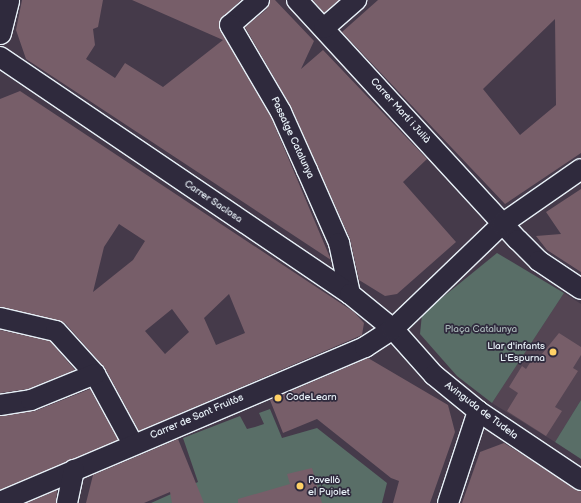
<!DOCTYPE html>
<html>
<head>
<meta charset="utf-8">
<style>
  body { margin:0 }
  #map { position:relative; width:581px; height:503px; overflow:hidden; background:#453a4a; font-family:"Balsamiq Sans",sans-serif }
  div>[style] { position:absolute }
  .built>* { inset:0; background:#544553 }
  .green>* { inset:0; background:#596e67 }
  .building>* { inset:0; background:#775e69 }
  .roads { filter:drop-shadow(1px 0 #e8f1f8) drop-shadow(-1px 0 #e8f1f8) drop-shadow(0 1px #e8f1f8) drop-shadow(0 -1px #e8f1f8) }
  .street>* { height:20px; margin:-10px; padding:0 10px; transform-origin:10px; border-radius:10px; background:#2f2a3d }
  .secondary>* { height:22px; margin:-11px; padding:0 11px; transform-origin:11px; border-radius:11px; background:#2f2a3d }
  .dots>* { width:11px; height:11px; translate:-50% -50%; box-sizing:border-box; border:2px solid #2f2a3d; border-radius:50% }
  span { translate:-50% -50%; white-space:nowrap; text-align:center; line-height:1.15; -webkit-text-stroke:3.5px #2f2a3d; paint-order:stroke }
  .street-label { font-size:10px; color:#e8f1f8 }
  .park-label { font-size:10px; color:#a8b6b7 }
  .poi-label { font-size:10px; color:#e8f1f8 }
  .right { translate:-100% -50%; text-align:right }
  .left { translate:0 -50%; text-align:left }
</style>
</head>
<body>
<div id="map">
  <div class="built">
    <div style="clip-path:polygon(564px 293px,581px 304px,581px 400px,555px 442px,492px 403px)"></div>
  </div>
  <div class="green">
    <div style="clip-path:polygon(497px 253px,564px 293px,492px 403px,457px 376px,420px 334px,422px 314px)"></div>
    <div style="clip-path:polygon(581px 400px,581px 459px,555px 442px)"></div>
    <div style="clip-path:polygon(270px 409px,282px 438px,317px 428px,387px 483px,382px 503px,151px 503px,198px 482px,183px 438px,240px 416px,247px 429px,255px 427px,264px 424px,259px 413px)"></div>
  </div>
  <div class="building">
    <div style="clip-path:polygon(22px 0,103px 0,98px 27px,93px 29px,95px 45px,86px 59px,115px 78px,125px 63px,163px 87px,223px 40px,132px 0,241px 0,220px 20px,220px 30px,271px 117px,331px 260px,26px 59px,16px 30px)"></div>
    <div style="clip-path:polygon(270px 0,275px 0,314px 41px,301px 69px,323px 50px,427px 159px,403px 182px,456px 242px,397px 294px,385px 296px,359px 280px,350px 239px,291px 107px,245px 27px,267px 9px)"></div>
    <div style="clip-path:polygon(313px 0,339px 0,324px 13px)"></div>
    <div style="clip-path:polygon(evenodd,378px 0,581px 0,581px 153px,505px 204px,342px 32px,378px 0,555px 19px,556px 105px,520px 135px,483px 89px,555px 19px)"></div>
    <div style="clip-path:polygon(evenodd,20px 91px,354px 312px,364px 323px,362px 335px,139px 431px,105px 368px,65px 323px,0 307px,0 99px,20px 91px,119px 224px,145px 241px,133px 260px,93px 292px,104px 247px,119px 224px,20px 91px,229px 294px,245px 333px,216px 345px,204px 318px,229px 294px,20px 91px,172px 309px,189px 332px,165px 354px,145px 331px,172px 309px)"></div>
    <div style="clip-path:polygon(581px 189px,581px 272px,547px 250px,536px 236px,561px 234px,546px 212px)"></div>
    <div style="clip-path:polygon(0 330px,50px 341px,75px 370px,28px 389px,0 393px)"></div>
    <div style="clip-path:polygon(559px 333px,581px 347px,581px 355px,573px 368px,578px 371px,555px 407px,562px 411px,546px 436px,507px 411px,518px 393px,509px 387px,522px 366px,526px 369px,533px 358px,537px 360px)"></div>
    <div style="clip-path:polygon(368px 358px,448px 405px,455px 432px,430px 503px,393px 503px,399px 481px,391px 478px,317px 419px,283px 433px,270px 400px)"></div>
    <div style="clip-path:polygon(90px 389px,118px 440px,0 490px,0 416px,35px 411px)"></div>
    <div style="clip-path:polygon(178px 439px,204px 503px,172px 503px,170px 492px,144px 503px,86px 503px,93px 475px)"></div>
    <div style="clip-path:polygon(504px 443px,581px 491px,581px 503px,462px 503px,480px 452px)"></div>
    <div style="clip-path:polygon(312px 468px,322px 503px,238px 503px,238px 499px,290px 484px,287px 474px)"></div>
    <div style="clip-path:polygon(57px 490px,56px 503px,27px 503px)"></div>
  </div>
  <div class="roads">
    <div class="street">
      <div style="left:259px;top:0;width:38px;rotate:139deg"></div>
      <div style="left:230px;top:25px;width:101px;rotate:59.6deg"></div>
      <div style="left:281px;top:112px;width:64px;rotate:65.9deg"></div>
      <div style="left:307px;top:170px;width:80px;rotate:66.3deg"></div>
      <div style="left:339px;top:243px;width:52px;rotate:77.8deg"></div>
      <div style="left:297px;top:0;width:326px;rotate:47.4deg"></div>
      <div style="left:518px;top:240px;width:30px;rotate:45deg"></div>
      <div style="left:539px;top:261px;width:50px;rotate:33.7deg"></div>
      <div style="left:324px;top:28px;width:43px;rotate:-41.2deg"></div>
      <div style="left:0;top:57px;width:423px;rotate:34.1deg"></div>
      <div style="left:350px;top:294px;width:55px;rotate:39.1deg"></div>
      <div style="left:393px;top:329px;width:62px;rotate:48.3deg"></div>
      <div style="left:434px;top:375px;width:57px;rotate:39.3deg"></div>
      <div style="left:478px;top:411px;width:124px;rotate:33.8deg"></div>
      <div style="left:0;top:318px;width:57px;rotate:13.1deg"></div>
      <div style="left:56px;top:331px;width:58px;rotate:47.8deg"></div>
      <div style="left:95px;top:374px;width:80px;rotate:61.5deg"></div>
      <div style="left:0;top:405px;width:31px;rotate:-9deg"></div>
      <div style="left:31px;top:400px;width:69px;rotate:-22.1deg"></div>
      <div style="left:0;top:502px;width:397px;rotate:-23deg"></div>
      <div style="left:365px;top:347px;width:33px;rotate:-33deg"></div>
      <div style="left:393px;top:329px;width:151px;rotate:-43.9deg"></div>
      <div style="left:502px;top:224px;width:96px;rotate:-34.8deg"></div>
      <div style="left:67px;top:503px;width:34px;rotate:-78deg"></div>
      <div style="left:448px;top:503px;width:97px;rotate:-71.9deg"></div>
    </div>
    <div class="secondary">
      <div style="left:0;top:33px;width:34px;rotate:-76deg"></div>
    </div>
  </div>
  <div class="dots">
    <div style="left:553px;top:352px;background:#ffd166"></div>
    <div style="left:278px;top:398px;background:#ffd166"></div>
    <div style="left:300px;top:486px;background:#ffd166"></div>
  </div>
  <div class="street-label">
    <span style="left:400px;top:111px;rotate:48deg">Carrer Martí i Julià</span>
    <span style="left:292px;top:138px;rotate:65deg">Passatge Catalunya</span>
    <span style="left:213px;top:202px;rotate:34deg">Carrer Saclosa</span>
    <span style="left:481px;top:411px;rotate:37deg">Avinguda de Tudela</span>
    <span style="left:197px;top:417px;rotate:-23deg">Carrer de Sant Fruitós</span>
  </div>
  <div class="park-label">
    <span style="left:481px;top:330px">Plaça Catalunya</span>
  </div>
  <div class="poi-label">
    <span class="right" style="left:545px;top:352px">Llar d'infants<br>L'Espurna</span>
    <span class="left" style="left:286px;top:398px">CodeLearn</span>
    <span class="left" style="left:308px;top:486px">Pavelló<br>el Pujolet</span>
  </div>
</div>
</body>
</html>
